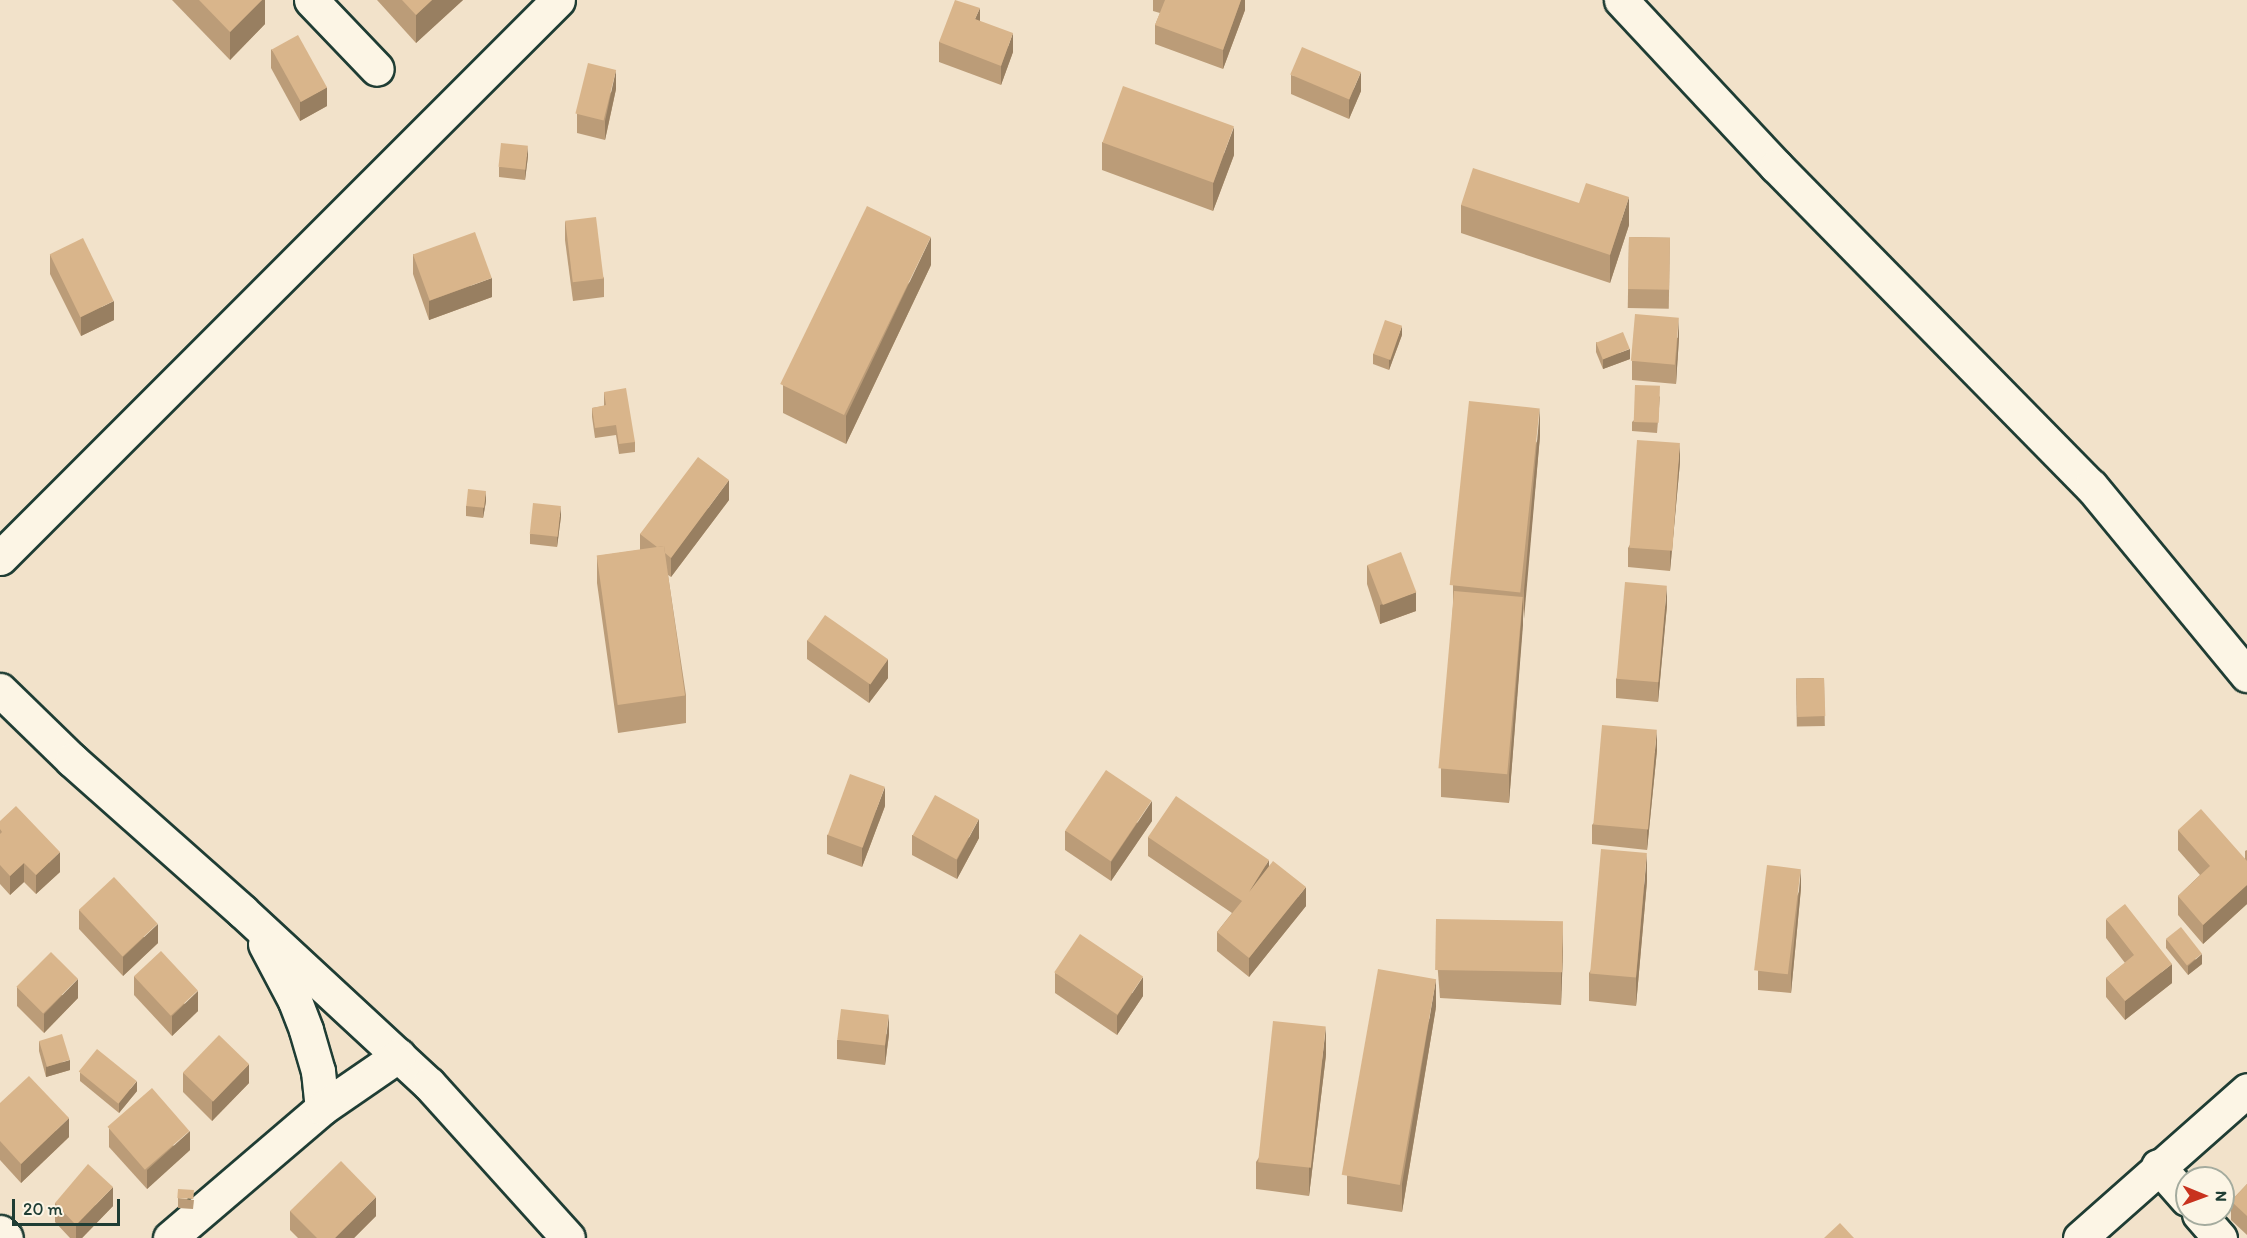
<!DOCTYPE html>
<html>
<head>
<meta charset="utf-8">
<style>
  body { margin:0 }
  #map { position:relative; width:2247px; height:1238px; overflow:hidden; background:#f2e2ca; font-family:Itim,sans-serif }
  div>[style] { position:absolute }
  .roads { filter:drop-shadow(2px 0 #1f3d34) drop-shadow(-2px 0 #1f3d34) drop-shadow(0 2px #1f3d34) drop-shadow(0 -2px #1f3d34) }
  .minor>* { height:33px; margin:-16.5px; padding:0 16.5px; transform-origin:16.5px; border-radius:16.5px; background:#fcf5e5 }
  .wall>* { inset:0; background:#bb9c78; transform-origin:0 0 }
  .shaded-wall>* { inset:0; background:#987f61 }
  .building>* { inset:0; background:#d9b58b; transform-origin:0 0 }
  span { translate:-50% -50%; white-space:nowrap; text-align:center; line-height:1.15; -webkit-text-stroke:5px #fcf5e5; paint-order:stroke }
  .north { position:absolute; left:2175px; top:1166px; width:60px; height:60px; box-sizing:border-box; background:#fcf5e5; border:2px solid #a4ab9e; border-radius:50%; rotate:91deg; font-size:16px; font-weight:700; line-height:24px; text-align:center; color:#1f3d34 }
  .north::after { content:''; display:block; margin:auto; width:21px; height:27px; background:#c8321e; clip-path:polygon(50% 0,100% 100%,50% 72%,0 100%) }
  .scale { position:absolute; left:12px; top:1199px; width:108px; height:27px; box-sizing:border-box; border:3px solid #1f3d34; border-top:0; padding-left:8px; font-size:18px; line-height:21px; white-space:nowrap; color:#1f3d34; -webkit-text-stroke:4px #fcf5e5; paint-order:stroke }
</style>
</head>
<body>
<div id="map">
  <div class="roads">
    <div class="minor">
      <div style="left:311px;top:0;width:95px;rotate:46.3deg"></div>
      <div style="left:1621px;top:0;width:227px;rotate:47deg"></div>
      <div style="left:1776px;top:166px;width:449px;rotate:45.5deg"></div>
      <div style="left:2091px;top:486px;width:245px;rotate:50.5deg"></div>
      <div style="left:0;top:558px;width:789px;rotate:-45deg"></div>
      <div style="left:0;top:690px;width:100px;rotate:44.2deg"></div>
      <div style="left:72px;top:760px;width:227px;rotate:41.6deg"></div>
      <div style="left:242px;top:911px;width:255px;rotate:42.8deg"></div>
      <div style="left:429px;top:1084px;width:207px;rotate:47.9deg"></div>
      <div style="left:265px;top:944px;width:64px;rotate:62.2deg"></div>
      <div style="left:295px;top:1001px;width:31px;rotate:69deg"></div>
      <div style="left:306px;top:1030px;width:43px;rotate:73.7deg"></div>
      <div style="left:318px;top:1071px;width:37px;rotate:84deg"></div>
      <div style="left:2158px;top:1166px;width:44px;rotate:48.7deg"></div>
      <div style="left:2199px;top:1214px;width:32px;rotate:49deg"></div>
      <div style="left:0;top:1232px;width:8px;rotate:45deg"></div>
      <div style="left:170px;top:1238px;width:200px;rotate:-40.5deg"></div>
      <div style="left:322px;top:1108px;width:93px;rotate:-34.5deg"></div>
      <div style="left:2080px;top:1238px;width:223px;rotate:-41.5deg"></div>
    </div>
  </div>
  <div class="wall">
    <div style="clip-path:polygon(172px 0,265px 0,265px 24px,230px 60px)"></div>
    <div style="clip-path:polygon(377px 0,463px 0,416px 43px)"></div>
    <div style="clip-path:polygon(1153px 0,1245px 0,1245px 10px,1223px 69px,1155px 44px,1155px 25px,1160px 13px,1153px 11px)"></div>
    <div style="clip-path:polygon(980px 21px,1013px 52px,1001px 85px,939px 62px,939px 42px)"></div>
    <div style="clip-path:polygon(271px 49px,327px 106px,300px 121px,271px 68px)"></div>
    <div style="clip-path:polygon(1291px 75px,1361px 91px,1349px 119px,1291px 94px)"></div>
    <div style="clip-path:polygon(616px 89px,605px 140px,577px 133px,577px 114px)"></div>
    <div style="clip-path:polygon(1102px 142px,1234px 155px,1213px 211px,1102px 170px)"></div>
    <div style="clip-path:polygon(528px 156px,525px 180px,499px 177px,499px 167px)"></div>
    <div style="clip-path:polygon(1579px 203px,1629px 225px,1610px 283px,1461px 233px,1461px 205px)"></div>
    <div style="clip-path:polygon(565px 221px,604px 278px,604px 297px,573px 301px,565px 240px)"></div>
    <div style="left:1629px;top:237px;width:41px;height:71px;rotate:1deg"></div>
    <div style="clip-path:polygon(50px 254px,114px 320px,81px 336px,50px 274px)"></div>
    <div style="clip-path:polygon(413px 254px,492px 297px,429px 320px,413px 274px)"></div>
    <div style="clip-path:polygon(931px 265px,846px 444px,783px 413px,783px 385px)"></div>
    <div style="clip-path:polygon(1402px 335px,1389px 370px,1373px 364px,1373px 354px)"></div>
    <div style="clip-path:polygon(1679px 337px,1676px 384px,1632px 380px,1632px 361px)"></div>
    <div style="clip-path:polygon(1596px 342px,1630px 359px,1603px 369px,1596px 352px)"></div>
    <div style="clip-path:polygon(604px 392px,635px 442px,635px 452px,619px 454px,616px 435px,595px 438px,592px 417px,592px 408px,604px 406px)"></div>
    <div style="clip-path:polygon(1660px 396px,1657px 433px,1632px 431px,1632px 422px)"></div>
    <div style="clip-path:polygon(1540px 436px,1523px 619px,1509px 803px,1441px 797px,1441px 769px,1453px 606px,1453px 585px)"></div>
    <div style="clip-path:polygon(1680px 462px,1670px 571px,1628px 567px,1628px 548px)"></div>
    <div style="clip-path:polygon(729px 500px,671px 577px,668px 575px,686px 695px,686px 723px,618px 733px,597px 583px,597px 556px,640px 550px,640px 534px)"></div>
    <div style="clip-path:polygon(486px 501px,483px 518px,466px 516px,466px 506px)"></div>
    <div style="clip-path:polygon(561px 516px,557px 547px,530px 544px,530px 534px)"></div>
    <div style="clip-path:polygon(1367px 565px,1416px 611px,1380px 624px,1367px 584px)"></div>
    <div style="clip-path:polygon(1667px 605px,1658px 702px,1616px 698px,1616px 679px)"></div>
    <div style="clip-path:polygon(807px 640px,888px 678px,869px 703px,807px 659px)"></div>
    <div style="left:1824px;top:678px;width:48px;height:28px;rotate:89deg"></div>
    <div style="clip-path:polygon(1657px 750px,1647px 850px,1592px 844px,1592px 825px)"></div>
    <div style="clip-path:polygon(885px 806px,862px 867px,827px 854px,827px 835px)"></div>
    <div style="clip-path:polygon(0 821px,60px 872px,36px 894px,24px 882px,10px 895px,0 884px)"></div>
    <div style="clip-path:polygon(1152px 821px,1111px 881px,1065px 850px,1065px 831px)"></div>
    <div style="clip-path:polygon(2178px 830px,2245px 859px,2245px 851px,2247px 850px,2247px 904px,2203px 944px,2178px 915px,2178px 896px,2200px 875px,2178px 850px)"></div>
    <div style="clip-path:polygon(912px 835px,979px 838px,957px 879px,912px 855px)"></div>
    <div style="clip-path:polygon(1148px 837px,1269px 866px,1306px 906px,1249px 977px,1217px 951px,1217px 932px,1232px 913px,1148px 856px)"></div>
    <div style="clip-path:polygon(1647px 881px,1636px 1006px,1589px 1001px,1589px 973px)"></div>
    <div style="clip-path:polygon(1801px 888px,1791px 993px,1758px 990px,1758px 971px)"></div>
    <div style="clip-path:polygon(79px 910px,158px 943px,123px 976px,79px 929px)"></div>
    <div style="clip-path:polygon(1436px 919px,1563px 949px,1561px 1005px,1440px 998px,1436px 947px)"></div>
    <div style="clip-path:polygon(2106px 919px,2172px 983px,2125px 1020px,2106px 997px,2106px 978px,2125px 963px,2106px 938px)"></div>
    <div style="clip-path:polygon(2166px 939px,2202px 964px,2188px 975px,2166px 948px)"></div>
    <div style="clip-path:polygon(1055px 973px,1143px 996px,1117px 1035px,1055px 993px)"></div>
    <div style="clip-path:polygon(134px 976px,198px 1011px,172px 1036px,134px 995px)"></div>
    <div style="clip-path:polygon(17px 987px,78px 998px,44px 1033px,17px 1006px)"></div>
    <div style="clip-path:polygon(1436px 1007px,1402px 1212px,1347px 1204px,1347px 1176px)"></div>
    <div style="clip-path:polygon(889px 1034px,885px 1065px,837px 1059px,837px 1040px)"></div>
    <div style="clip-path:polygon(39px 1041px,70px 1070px,46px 1077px,39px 1051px)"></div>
    <div style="clip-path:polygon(1326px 1055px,1309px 1196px,1256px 1189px,1256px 1162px)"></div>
    <div style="clip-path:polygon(80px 1072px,137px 1091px,119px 1113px,80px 1081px)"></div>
    <div style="clip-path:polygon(183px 1073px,249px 1083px,212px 1121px,183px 1092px)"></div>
    <div style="clip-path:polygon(0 1103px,69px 1137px,21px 1183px,0 1160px)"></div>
    <div style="clip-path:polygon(109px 1128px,190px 1150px,147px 1189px,109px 1147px)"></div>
    <div style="clip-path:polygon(2247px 1184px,2247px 1235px,2231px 1220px,2231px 1201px)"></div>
    <div style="clip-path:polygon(178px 1198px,194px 1200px,193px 1209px,178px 1208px)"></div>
    <div style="clip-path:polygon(55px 1203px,113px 1206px,82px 1238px,70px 1238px,55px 1222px)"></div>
    <div style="clip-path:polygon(290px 1211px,376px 1216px,354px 1238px,298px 1238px,290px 1230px)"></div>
  </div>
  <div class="shaded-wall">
    <div style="clip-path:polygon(262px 0,265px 0,265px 24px,230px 60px,230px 32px)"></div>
    <div style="clip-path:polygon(432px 0,463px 0,416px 43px,416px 15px)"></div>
    <div style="clip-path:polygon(1241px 0,1245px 0,1245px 10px,1223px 69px,1223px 50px)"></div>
    <div style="clip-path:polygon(980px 8px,980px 28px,975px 19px)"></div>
    <div style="clip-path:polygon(1013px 33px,1013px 52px,1001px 85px,1001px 66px)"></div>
    <div style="clip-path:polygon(616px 70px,616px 89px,605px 140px,605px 121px)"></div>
    <div style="clip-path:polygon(1361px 72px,1361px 91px,1349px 119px,1349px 100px)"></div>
    <div style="clip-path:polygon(327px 87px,327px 106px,300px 121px,300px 102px)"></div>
    <div style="clip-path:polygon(1234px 127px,1234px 155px,1213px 211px,1213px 183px)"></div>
    <div style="clip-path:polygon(528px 146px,528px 156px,525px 180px,525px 170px)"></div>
    <div style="clip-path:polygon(1629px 197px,1629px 225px,1610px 283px,1610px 255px)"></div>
    <div style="clip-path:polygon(931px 237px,931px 265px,846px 444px,846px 416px)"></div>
    <div style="clip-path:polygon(492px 278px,492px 297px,429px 320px,429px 301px)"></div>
    <div style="clip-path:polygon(114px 301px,114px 320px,81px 336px,81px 317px)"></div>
    <div style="clip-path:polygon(1679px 318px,1679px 337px,1676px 384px,1676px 364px)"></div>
    <div style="clip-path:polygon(1402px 326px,1402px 335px,1389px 370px,1389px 360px)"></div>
    <div style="clip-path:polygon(1630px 349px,1630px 359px,1603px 369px,1603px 359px)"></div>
    <div style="clip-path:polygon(1540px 408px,1540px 436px,1524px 619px,1524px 591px)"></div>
    <div style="clip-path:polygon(1680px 443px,1680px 462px,1670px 571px,1670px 552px)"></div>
    <div style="clip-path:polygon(729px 480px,729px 500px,671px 577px,671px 558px)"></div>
    <div style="clip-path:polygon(486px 491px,486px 501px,483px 518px,483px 509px)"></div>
    <div style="clip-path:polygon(561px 506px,561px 516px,557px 547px,557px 538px)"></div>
    <div style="clip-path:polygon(1667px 586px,1667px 605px,1658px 702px,1658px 682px)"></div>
    <div style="clip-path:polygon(1416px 592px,1416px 611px,1380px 624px,1380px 605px)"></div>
    <div style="clip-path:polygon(1523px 597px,1523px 625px,1509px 803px,1509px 775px)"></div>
    <div style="clip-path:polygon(888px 659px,888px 678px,869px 703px,869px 684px)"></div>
    <div style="clip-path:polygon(1657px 730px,1657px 750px,1647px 850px,1647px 830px)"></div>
    <div style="clip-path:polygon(885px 787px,885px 806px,862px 867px,862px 847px)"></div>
    <div style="clip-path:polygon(1152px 801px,1152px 821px,1111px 881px,1111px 862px)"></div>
    <div style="clip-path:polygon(979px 819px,979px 838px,957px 879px,957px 860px)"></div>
    <div style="clip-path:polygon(60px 852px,60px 872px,36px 894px,36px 875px)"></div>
    <div style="clip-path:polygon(1647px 853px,1647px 881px,1636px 1006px,1636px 978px)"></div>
    <div style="clip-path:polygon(1269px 860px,1269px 879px,1249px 892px)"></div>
    <div style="clip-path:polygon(24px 863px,24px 882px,10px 895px,10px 876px)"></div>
    <div style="clip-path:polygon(1801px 869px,1801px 888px,1791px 993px,1791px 974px)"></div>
    <div style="clip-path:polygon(2247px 885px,2247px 904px,2203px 944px,2203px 925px)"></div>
    <div style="clip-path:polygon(1306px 887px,1306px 906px,1249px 977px,1249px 958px)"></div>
    <div style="clip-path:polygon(1563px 921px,1563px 949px,1561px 1005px,1561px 977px)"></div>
    <div style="clip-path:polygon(158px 924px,158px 943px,123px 976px,123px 957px)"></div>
    <div style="clip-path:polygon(2202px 954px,2202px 964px,2188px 975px,2188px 966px)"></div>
    <div style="clip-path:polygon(2172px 964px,2172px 983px,2125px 1020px,2125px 1001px)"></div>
    <div style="clip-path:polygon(1143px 977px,1143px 996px,1117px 1035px,1117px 1016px)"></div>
    <div style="clip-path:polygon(78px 979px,78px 998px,44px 1033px,44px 1014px)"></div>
    <div style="clip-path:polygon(1436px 979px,1436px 1007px,1402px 1212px,1402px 1184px)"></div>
    <div style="clip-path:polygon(198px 991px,198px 1011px,172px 1036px,172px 1016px)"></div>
    <div style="clip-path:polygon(889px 1015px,889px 1034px,885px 1065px,885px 1046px)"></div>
    <div style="clip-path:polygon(1326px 1027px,1326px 1055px,1309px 1196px,1309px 1168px)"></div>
    <div style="clip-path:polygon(70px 1060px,70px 1070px,46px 1077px,46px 1067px)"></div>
    <div style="clip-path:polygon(249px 1064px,249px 1083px,212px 1121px,212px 1102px)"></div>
    <div style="clip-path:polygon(137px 1081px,137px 1091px,119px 1113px,119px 1103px)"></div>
    <div style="clip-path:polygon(69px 1118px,69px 1137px,21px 1183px,21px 1164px)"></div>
    <div style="clip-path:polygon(190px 1131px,190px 1150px,147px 1189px,147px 1170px)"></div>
    <div style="clip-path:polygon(113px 1187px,113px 1206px,82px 1238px,76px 1238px,76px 1225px)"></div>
    <div style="clip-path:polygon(376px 1197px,376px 1216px,354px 1238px,335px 1238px)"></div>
  </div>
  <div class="building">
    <div style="clip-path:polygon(199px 0,262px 0,230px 32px)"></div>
    <div style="clip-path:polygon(402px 0,432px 0,416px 15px)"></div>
    <div style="clip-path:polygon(955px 0,980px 8px,975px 19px,1013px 33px,1001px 66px,939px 42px)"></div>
    <div style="clip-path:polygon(1165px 0,1241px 0,1223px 50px,1155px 25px)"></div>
    <div style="left:298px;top:35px;width:60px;height:30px;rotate:61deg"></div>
    <div style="left:1302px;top:47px;width:64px;height:30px;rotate:23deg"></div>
    <div style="left:588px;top:63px;width:29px;height:52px;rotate:14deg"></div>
    <div style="left:1123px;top:86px;width:118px;height:60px;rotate:20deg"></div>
    <div style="left:501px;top:143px;width:27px;height:24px;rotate:6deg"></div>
    <div style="clip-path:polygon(1473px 168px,1579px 203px,1586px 183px,1629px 197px,1610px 255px,1461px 205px)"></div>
    <div style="left:867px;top:206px;width:71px;height:198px;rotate:26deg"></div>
    <div style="left:596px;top:217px;width:62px;height:31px;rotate:83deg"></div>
    <div style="left:475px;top:232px;width:49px;height:66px;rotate:70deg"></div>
    <div style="left:1629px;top:237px;width:41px;height:52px;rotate:1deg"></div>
    <div style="left:83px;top:238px;width:70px;height:37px;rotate:64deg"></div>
    <div style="left:1635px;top:314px;width:44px;height:47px;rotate:5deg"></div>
    <div style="left:1385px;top:320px;width:18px;height:36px;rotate:19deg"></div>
    <div style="left:1623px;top:332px;width:18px;height:29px;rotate:68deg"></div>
    <div style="left:1635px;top:385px;width:25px;height:37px;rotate:2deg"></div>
    <div style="clip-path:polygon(626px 388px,635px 442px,619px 444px,616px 425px,595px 428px,592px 408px,606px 405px,604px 392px)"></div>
    <div style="left:1469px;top:401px;width:71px;height:185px;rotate:6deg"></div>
    <div style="left:1637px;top:440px;width:43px;height:108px;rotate:4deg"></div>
    <div style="clip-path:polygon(698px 457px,729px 480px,671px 558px,665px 553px,664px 546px,657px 547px,640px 534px)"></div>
    <div style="left:468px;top:489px;width:18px;height:17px;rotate:6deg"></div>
    <div style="left:533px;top:503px;width:28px;height:31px;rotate:6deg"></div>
    <div style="left:664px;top:546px;width:151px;height:68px;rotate:82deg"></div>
    <div style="left:1401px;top:552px;width:43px;height:36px;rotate:69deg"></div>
    <div style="left:1625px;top:582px;width:42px;height:97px;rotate:5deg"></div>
    <div style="left:1454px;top:591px;width:69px;height:178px;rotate:5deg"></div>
    <div style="left:825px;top:615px;width:77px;height:31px;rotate:35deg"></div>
    <div style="left:1824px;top:678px;width:38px;height:28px;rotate:88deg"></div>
    <div style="left:1602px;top:725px;width:55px;height:100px;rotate:5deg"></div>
    <div style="left:1106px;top:770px;width:55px;height:73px;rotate:34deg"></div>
    <div style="left:850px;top:774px;width:37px;height:65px;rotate:20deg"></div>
    <div style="left:935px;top:795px;width:50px;height:46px;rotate:29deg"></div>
    <div style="clip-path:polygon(1176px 796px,1269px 860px,1249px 892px,1273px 861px,1306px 887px,1249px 958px,1217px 932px,1242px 901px,1148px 837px)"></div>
    <div style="clip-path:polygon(16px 806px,60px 852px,36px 875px,24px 863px,10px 876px,0 865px,0 834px,2px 832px,0 829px,0 821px)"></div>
    <div style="clip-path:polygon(2201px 809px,2247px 861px,2247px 885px,2203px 925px,2178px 896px,2210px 866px,2178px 830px)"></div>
    <div style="left:1601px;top:849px;width:46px;height:125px;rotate:5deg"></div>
    <div style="left:1767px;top:865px;width:34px;height:106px;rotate:7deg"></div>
    <div style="left:114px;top:877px;width:64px;height:48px;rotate:47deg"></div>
    <div style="clip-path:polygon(2125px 904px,2172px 964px,2125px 1001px,2106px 978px,2134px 955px,2106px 919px)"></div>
    <div style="left:1436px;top:919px;width:127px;height:51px;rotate:1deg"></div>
    <div style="left:2181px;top:927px;width:34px;height:19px;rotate:52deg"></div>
    <div style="left:1080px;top:934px;width:76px;height:46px;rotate:34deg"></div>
    <div style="left:161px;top:951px;width:54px;height:37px;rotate:47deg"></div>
    <div style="left:51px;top:952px;width:38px;height:49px;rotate:45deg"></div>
    <div style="left:1378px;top:969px;width:59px;height:209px;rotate:10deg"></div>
    <div style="left:841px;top:1009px;width:48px;height:31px;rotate:7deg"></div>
    <div style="left:1273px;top:1021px;width:53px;height:142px;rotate:6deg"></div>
    <div style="left:62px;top:1034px;width:27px;height:24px;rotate:73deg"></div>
    <div style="left:219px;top:1035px;width:42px;height:52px;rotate:44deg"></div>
    <div style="left:97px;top:1049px;width:51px;height:29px;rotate:39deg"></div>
    <div style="clip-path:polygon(29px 1076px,69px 1118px,21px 1164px,0 1141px,0 1103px)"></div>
    <div style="left:152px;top:1088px;width:57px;height:59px;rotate:49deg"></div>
    <div style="clip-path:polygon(341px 1161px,376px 1197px,335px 1238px,317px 1238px,290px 1211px)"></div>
    <div style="clip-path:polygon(88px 1164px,113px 1187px,76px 1225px,55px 1203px)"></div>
    <div style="clip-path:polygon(2247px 1184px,2247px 1216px,2231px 1201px)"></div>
    <div style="left:178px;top:1189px;width:16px;height:9px;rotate:4deg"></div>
    <div style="clip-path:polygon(1840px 1223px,1854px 1238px,1824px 1238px)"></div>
  </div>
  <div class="north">N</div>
  <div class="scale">20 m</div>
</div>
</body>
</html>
